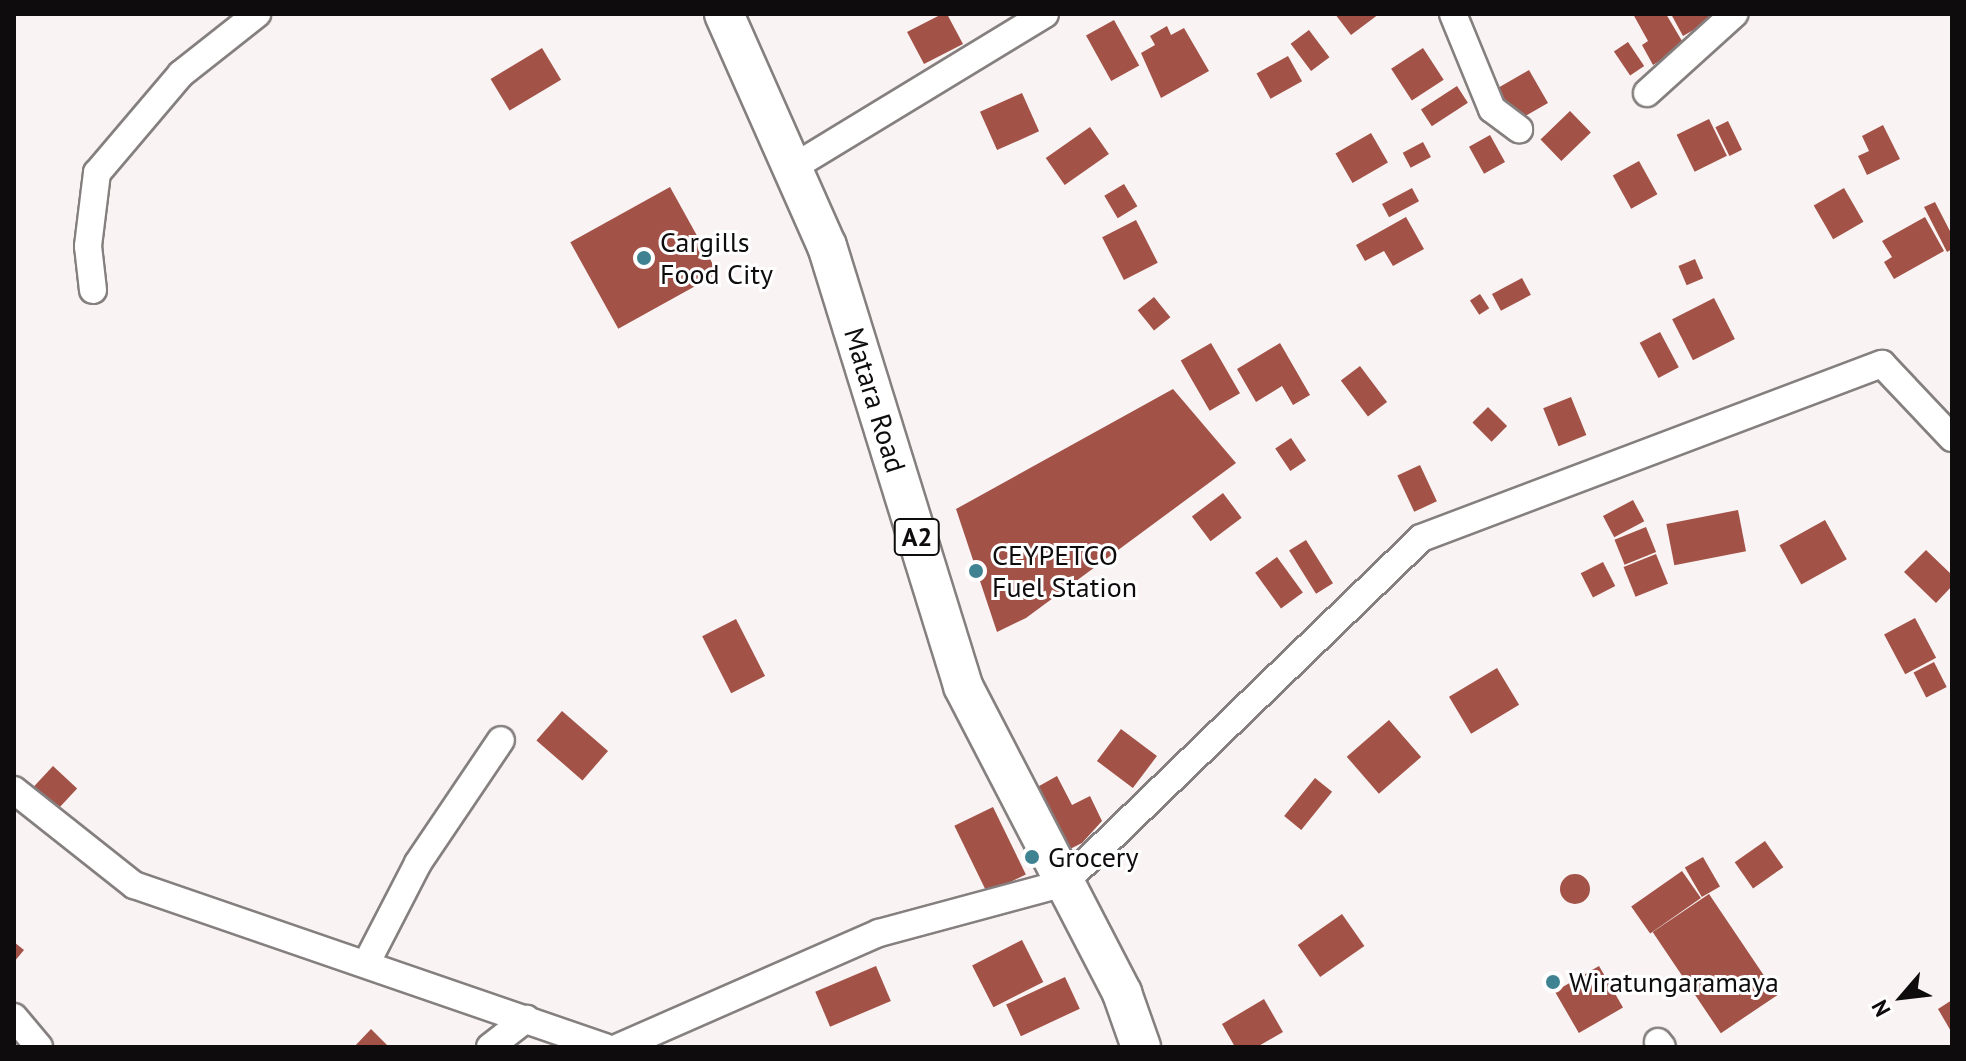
<!DOCTYPE html>
<html>
<head>
<meta charset="utf-8">
<style>
  body { margin:0 }
  #map { position:relative; width:1966px; height:1061px; overflow:hidden; background:#f9f4f3; font-family:"PT Sans",sans-serif }
  div>[style] { position:absolute }
  .building>* { inset:0; background:#a35248; transform-origin:0 0 }
  .round { border-radius:50% }
  .roads { filter:drop-shadow(2px 0 #85807f) drop-shadow(-2px 0 #85807f) drop-shadow(0 2px #85807f) drop-shadow(0 -2px #85807f) }
  .minor>* { height:26px; margin:-13px; padding:0 13px; transform-origin:13px; border-radius:13px; background:#fff }
  .highway>* { height:38px; margin:-19px; padding:0 19px; transform-origin:19px; border-radius:19px; background:#fff }
  .dots>* { width:22px; height:22px; translate:-50% -50%; box-sizing:border-box; border:4px solid #fff; border-radius:50% }
  span { translate:-50% -50%; white-space:nowrap; text-align:center; line-height:1.15; -webkit-text-stroke:6px #fff; paint-order:stroke }
  .shield-label span { padding:2px 6px; background:#fff; border:2px solid; border-radius:6px; -webkit-text-stroke-width:0 }
  .shield-label { font-size:26px; color:#0e0c0c; font-weight:700 }
  .poi-label { font-size:28px; color:#0e0c0c }
  .left { translate:0 -50%; text-align:left }
  .street-label { font-size:28px; color:#0e0c0c }
  .frame { position:absolute; inset:0; border:16px solid #0e0c0c; pointer-events:none }
  .north { position:absolute; left:1862px; top:957px; width:80px; height:80px; -webkit-text-stroke:6px #fff; paint-order:stroke; rotate:242deg; font-size:22px; font-weight:700; line-height:32px; text-align:center; color:#0e0c0c }
  .north::after { content:''; display:block; margin:auto; width:28px; height:36px; background:#0e0c0c; clip-path:polygon(50% 0,100% 100%,50% 72%,0 100%) }
</style>
</head>
<body>
<div id="map">
  <div class="building">
    <div style="clip-path:polygon(942px 14px,947px 14px,963px 44px,924px 64px,907px 32px)"></div>
    <div style="clip-path:polygon(1335px 14px,1379px 14px,1351px 35px)"></div>
    <div style="clip-path:polygon(1633px 14px,1666px 14px,1685px 46px,1653px 65px,1642px 45px,1648px 41px)"></div>
    <div style="clip-path:polygon(1671px 14px,1707px 14px,1711px 20px,1683px 36px)"></div>
    <div style="left:1114px;top:20px;width:52px;height:32px;rotate:61deg"></div>
    <div style="clip-path:polygon(1167px 26px,1171px 35px,1184px 28px,1209px 71px,1161px 98px,1141px 53px,1155px 45px,1150px 36px)"></div>
    <div style="left:1309px;top:30px;width:34px;height:23px;rotate:53deg"></div>
    <div style="left:1628px;top:42px;width:29px;height:17px;rotate:56deg"></div>
    <div style="left:542px;top:48px;width:37px;height:60px;rotate:59deg"></div>
    <div style="left:1423px;top:48px;width:38px;height:38px;rotate:57deg"></div>
    <div style="left:1288px;top:56px;width:29px;height:36px;rotate:61deg"></div>
    <div style="left:1529px;top:70px;width:38px;height:37px;rotate:60deg"></div>
    <div style="left:1457px;top:86px;width:20px;height:43px;rotate:57deg"></div>
    <div style="left:1022px;top:93px;width:42px;height:46px;rotate:66deg"></div>
    <div style="left:1570px;top:111px;width:30px;height:41px;rotate:46deg"></div>
    <div style="left:1709px;top:119px;width:41px;height:36px;rotate:64deg"></div>
    <div style="left:1728px;top:121px;width:32px;height:14px;rotate:64deg"></div>
    <div style="clip-path:polygon(1883px 125px,1900px 159px,1867px 175px,1858px 156px,1869px 151px,1862px 136px)"></div>
    <div style="left:1090px;top:127px;width:33px;height:54px;rotate:55deg"></div>
    <div style="left:1371px;top:133px;width:34px;height:41px;rotate:60deg"></div>
    <div style="left:1490px;top:135px;width:31px;height:24px;rotate:61deg"></div>
    <div style="left:1423px;top:142px;width:17px;height:23px;rotate:62deg"></div>
    <div style="left:1639px;top:161px;width:38px;height:30px;rotate:61deg"></div>
    <div style="left:1124px;top:184px;width:26px;height:23px;rotate:59deg"></div>
    <div style="left:670px;top:187px;width:99px;height:114px;rotate:61deg"></div>
    <div style="left:1412px;top:188px;width:15px;height:34px;rotate:62deg"></div>
    <div style="left:1844px;top:188px;width:39px;height:35px;rotate:60deg"></div>
    <div style="clip-path:polygon(1935px 202px,1952px 235px,1952px 249px,1947px 252px,1924px 207px)"></div>
    <div style="clip-path:polygon(1406px 217px,1424px 249px,1393px 266px,1384px 251px,1365px 261px,1356px 245px)"></div>
    <div style="clip-path:polygon(1925px 217px,1944px 251px,1894px 279px,1884px 262px,1892px 257px,1882px 241px)"></div>
    <div style="left:1136px;top:220px;width:48px;height:38px;rotate:63deg"></div>
    <div style="left:1695px;top:259px;width:21px;height:18px;rotate:67deg"></div>
    <div style="left:1522px;top:278px;width:19px;height:34px;rotate:62deg"></div>
    <div style="left:1480px;top:294px;width:17px;height:12px;rotate:57deg"></div>
    <div style="left:1154px;top:297px;width:26px;height:21px;rotate:51deg"></div>
    <div style="left:1714px;top:298px;width:46px;height:47px;rotate:63deg"></div>
    <div style="left:1660px;top:332px;width:40px;height:23px;rotate:62deg"></div>
    <div style="left:1211px;top:343px;width:58px;height:35px;rotate:60deg"></div>
    <div style="clip-path:polygon(1280px 343px,1310px 395px,1293px 405px,1282px 386px,1256px 402px,1237px 369px)"></div>
    <div style="left:1360px;top:366px;width:45px;height:24px;rotate:53deg"></div>
    <div style="clip-path:polygon(1173px 389px,1236px 463px,1026px 618px,997px 632px,956px 509px)"></div>
    <div style="left:1571px;top:397px;width:41px;height:30px;rotate:68deg"></div>
    <div style="left:1488px;top:407px;width:27px;height:22px;rotate:45deg"></div>
    <div style="left:1291px;top:438px;width:27px;height:19px;rotate:56deg"></div>
    <div style="left:1420px;top:465px;width:40px;height:25px;rotate:65deg"></div>
    <div style="left:1223px;top:493px;width:31px;height:39px;rotate:53deg"></div>
    <div style="left:1633px;top:500px;width:24px;height:34px;rotate:62deg"></div>
    <div style="left:1738px;top:510px;width:42px;height:73px;rotate:79deg"></div>
    <div style="left:1825px;top:520px;width:45px;height:52px;rotate:61deg"></div>
    <div style="left:1646px;top:527px;width:27px;height:34px;rotate:68deg"></div>
    <div style="left:1306px;top:540px;width:51px;height:20px;rotate:58deg"></div>
    <div style="clip-path:polygon(1926px 550px,1952px 575px,1952px 586px,1936px 603px,1904px 572px)"></div>
    <div style="left:1656px;top:554px;width:32px;height:35px;rotate:68deg"></div>
    <div style="left:1277px;top:557px;width:44px;height:27px;rotate:54deg"></div>
    <div style="left:1603px;top:562px;width:27px;height:25px;rotate:63deg"></div>
    <div style="left:1915px;top:618px;width:45px;height:35px;rotate:62deg"></div>
    <div style="left:736px;top:619px;width:64px;height:38px;rotate:63deg"></div>
    <div style="left:1934px;top:662px;width:28px;height:23px;rotate:63deg"></div>
    <div style="left:1497px;top:668px;width:43px;height:56px;rotate:59deg"></div>
    <div style="left:562px;top:711px;width:61px;height:39px;rotate:41deg"></div>
    <div style="left:1389px;top:720px;width:49px;height:56px;rotate:49deg"></div>
    <div style="left:1121px;top:729px;width:45px;height:40px;rotate:37deg"></div>
    <div style="left:53px;top:766px;width:33px;height:28px;rotate:43deg"></div>
    <div style="clip-path:polygon(1057px 776px,1072px 805px,1090px 796px,1102px 821px,1082px 843px,1064px 852px,1032px 790px)"></div>
    <div style="left:1315px;top:778px;width:22px;height:49px;rotate:39deg"></div>
    <div style="left:993px;top:807px;width:75px;height:43px;rotate:64deg"></div>
    <div style="left:1765px;top:841px;width:32px;height:37px;rotate:55deg"></div>
    <div style="left:1703px;top:857px;width:34px;height:21px;rotate:60deg"></div>
    <div style="left:1682px;top:871px;width:33px;height:62px;rotate:55deg"></div>
    <div class="round" style="left:1560px;top:874px;width:30px;height:30px"></div>
    <div style="left:1709px;top:894px;width:122px;height:68px;rotate:56deg"></div>
    <div style="left:1342px;top:914px;width:39px;height:54px;rotate:55deg"></div>
    <div style="left:1022px;top:940px;width:47px;height:56px;rotate:63deg"></div>
    <div style="clip-path:polygon(14px 942px,24px 950px,14px 962px)"></div>
    <div style="left:876px;top:966px;width:38px;height:66px;rotate:67deg"></div>
    <div style="left:1599px;top:966px;width:48px;height:51px;rotate:60deg"></div>
    <div style="left:1065px;top:977px;width:35px;height:65px;rotate:65deg"></div>
    <div style="clip-path:polygon(1264px 999px,1283px 1032px,1257px 1047px,1235px 1047px,1222px 1024px)"></div>
    <div style="clip-path:polygon(1952px 1000px,1952px 1033px,1938px 1009px)"></div>
    <div style="clip-path:polygon(371px 1029px,389px 1047px,354px 1047px)"></div>
  </div>
  <div class="roads">
    <div class="minor">
      <div style="left:1453px;top:14px;width:103px;rotate:67.7deg"></div>
      <div style="left:1492px;top:109px;width:34px;rotate:37deg"></div>
      <div style="left:1647px;top:93px;width:118px;rotate:-42.2deg"></div>
      <div style="left:792px;top:168px;width:296px;rotate:-31.3deg"></div>
      <div style="left:93px;top:290px;width:44px;rotate:-96.5deg"></div>
      <div style="left:88px;top:246px;width:74px;rotate:-83deg"></div>
      <div style="left:97px;top:173px;width:130px;rotate:-49.7deg"></div>
      <div style="left:181px;top:74px;width:97px;rotate:-38.3deg"></div>
      <div style="left:14px;top:790px;width:153px;rotate:38.4deg"></div>
      <div style="left:134px;top:885px;width:498px;rotate:19deg"></div>
      <div style="left:367px;top:962px;width:111px;rotate:-62.7deg"></div>
      <div style="left:418px;top:863px;width:148px;rotate:-56deg"></div>
      <div style="left:14px;top:1017px;width:39px;rotate:50deg"></div>
      <div style="left:1658px;top:1042px;width:6px;rotate:51deg"></div>
      <div style="left:490px;top:1047px;width:46px;rotate:-37.9deg"></div>
      <div style="left:619px;top:1047px;width:284px;rotate:-23.7deg"></div>
      <div style="left:879px;top:933px;width:192px;rotate:-15.1deg"></div>
      <div style="left:1064px;top:883px;width:496px;rotate:-44deg"></div>
      <div style="left:1421px;top:538px;width:493px;rotate:-20.7deg"></div>
      <div style="left:1882px;top:364px;width:102px;rotate:46.6deg"></div>
    </div>
    <div class="highway">
      <div style="left:724px;top:14px;width:254px;rotate:66.1deg"></div>
      <div style="left:827px;top:246px;width:461px;rotate:72.8deg"></div>
      <div style="left:963px;top:686px;width:346px;rotate:62.6deg"></div>
      <div style="left:1122px;top:993px;width:57px;rotate:70.6deg"></div>
    </div>
  </div>
  <div class="dots">
    <div style="left:644px;top:258px;background:#3f8392"></div>
    <div style="left:976px;top:571px;background:#3f8392"></div>
    <div style="left:1032px;top:857px;background:#3f8392"></div>
    <div style="left:1553px;top:982px;background:#3f8392"></div>
  </div>
  <div class="shield-label">
    <span style="left:917px;top:537px">A2</span>
  </div>
  <div class="poi-label">
    <span class="left" style="left:660px;top:258px">Cargills<br>Food City</span>
    <span class="left" style="left:992px;top:571px">CEYPETCO<br>Fuel Station</span>
    <span class="left" style="left:1048px;top:857px">Grocery</span>
    <span class="left" style="left:1569px;top:982px">Wiratungaramaya</span>
  </div>
  <div class="street-label">
    <span style="left:875px;top:400px;rotate:73deg">Matara Road</span>
  </div>
  <div class="frame"></div>
  <div class="north">N</div>
</div>
</body>
</html>
